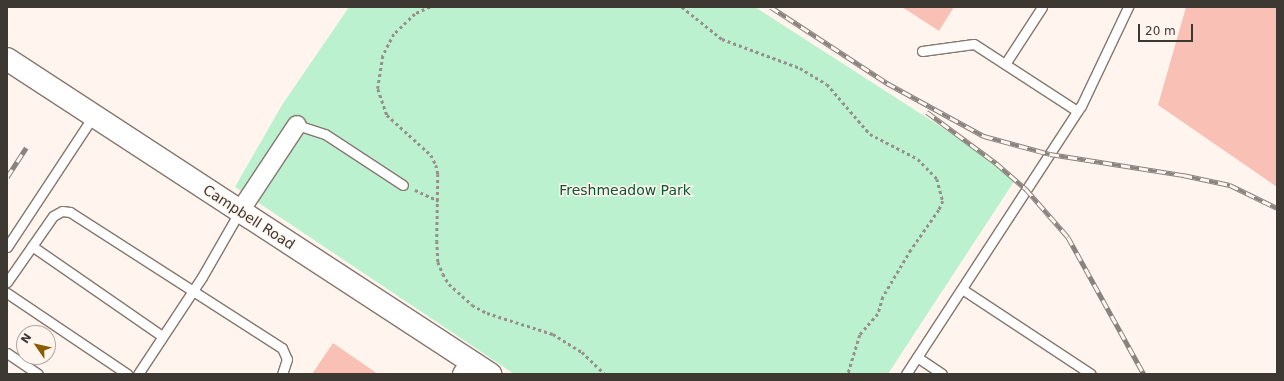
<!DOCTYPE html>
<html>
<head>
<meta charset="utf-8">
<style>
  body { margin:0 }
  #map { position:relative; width:1284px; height:381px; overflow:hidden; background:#fff5ee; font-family:"DejaVu Sans",sans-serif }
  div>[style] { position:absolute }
  .green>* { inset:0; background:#bcf1d0 }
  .building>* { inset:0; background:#f9c1b6 }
  .path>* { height:2.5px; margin-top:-1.25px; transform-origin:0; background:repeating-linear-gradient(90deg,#978f89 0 3px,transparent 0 6px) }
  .roads { filter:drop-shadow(1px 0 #86776d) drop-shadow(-1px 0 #86776d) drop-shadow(0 1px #86776d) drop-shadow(0 -1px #86776d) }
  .lane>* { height:9px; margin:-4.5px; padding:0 4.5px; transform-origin:4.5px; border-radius:4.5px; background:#fff }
  .street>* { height:18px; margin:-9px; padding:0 9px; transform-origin:9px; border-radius:9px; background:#fff }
  .secondary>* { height:22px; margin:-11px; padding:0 11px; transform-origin:11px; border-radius:11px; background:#fff }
  .rail>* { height:4.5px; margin-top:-2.25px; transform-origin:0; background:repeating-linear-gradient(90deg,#fff5ee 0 9px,#8a837d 0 18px); box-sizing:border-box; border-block:1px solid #8a837d }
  span { translate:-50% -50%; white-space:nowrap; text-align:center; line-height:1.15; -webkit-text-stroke:3px #fff5ee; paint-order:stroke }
  .park-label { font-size:14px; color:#0a5533 }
  .street-label { font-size:14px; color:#3e3833 }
  .frame { position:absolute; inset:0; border:8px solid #3e3833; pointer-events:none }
  .north { position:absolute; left:16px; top:325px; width:40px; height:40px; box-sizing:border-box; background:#fff5ee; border:1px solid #b2a9a3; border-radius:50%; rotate:304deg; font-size:11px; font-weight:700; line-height:16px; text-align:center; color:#3e3833 }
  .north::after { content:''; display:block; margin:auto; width:14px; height:18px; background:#8a5e00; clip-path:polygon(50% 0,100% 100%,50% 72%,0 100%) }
  .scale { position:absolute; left:1138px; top:24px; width:55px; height:18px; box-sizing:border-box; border:2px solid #3e3833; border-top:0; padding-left:5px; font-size:12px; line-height:14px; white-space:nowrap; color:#3e3833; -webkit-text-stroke:3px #fff5ee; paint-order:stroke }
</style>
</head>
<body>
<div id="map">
  <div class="green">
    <div style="clip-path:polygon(349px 7px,755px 7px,974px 148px,1015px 180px,888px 374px,514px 374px,235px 187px,282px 105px)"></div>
  </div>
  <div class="building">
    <div style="clip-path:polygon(902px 7px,954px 7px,939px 31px)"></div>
    <div style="clip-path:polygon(1186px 7px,1277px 7px,1277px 187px,1158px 105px)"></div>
    <div style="clip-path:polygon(333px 343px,378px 374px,312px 374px)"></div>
  </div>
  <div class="path">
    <div style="left:430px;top:7px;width:17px;rotate:155deg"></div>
    <div style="left:415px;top:14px;width:29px;rotate:136deg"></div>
    <div style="left:394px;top:34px;width:25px;rotate:117deg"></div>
    <div style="left:383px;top:56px;width:33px;rotate:99deg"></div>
    <div style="left:378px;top:89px;width:28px;rotate:71deg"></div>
    <div style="left:387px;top:115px;width:59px;rotate:42.3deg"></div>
    <div style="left:431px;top:155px;width:11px;rotate:63deg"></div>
    <div style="left:436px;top:165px;width:9px;rotate:77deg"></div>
    <div style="left:438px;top:174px;width:67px;rotate:90.9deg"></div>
    <div style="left:437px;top:241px;width:21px;rotate:87deg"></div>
    <div style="left:438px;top:262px;width:13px;rotate:67deg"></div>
    <div style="left:443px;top:274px;width:12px;rotate:59deg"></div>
    <div style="left:449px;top:284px;width:31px;rotate:42deg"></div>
    <div style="left:472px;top:305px;width:17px;rotate:28deg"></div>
    <div style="left:487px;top:313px;width:69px;rotate:17.7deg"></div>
    <div style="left:553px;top:334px;width:34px;rotate:32deg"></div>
    <div style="left:582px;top:352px;width:32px;rotate:44deg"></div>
    <div style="left:682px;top:7px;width:51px;rotate:38.7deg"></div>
    <div style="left:722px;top:39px;width:83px;rotate:20.4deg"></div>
    <div style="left:800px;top:68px;width:31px;rotate:31deg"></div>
    <div style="left:827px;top:84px;width:66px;rotate:49.3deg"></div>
    <div style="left:870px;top:134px;width:54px;rotate:27.5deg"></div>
    <div style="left:918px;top:159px;width:28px;rotate:46deg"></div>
    <div style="left:937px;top:179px;width:23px;rotate:75deg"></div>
    <div style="left:943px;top:201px;width:10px;rotate:114deg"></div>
    <div style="left:939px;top:210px;width:49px;rotate:125deg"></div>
    <div style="left:911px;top:250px;width:55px;rotate:120.8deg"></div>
    <div style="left:883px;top:297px;width:18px;rotate:106deg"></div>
    <div style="left:878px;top:314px;width:28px;rotate:131deg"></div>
    <div style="left:860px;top:335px;width:41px;rotate:107.1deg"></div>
    <div style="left:415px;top:190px;width:26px;rotate:25deg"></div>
  </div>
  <div class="roads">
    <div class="lane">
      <div style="left:922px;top:51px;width:52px;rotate:-7.7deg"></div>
      <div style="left:974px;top:44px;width:123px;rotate:33deg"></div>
      <div style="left:1005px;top:64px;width:68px;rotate:-57deg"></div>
      <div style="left:297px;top:125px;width:29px;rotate:18deg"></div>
      <div style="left:325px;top:134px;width:93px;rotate:33.2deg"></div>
      <div style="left:32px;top:246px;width:158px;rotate:34.7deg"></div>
      <div style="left:7px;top:247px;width:158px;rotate:-56.6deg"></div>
      <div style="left:7px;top:282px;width:80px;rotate:-55.1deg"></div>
      <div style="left:53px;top:216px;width:10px;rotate:-29deg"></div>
      <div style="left:62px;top:211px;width:8px;rotate:7deg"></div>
      <div style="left:70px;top:212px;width:252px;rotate:32.7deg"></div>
      <div style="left:282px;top:348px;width:12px;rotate:66deg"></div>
      <div style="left:287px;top:359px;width:16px;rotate:108deg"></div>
      <div style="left:962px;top:289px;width:154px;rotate:33.4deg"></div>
      <div style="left:7px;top:293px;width:145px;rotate:34deg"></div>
      <div style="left:7px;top:353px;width:37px;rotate:34deg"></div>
      <div style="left:917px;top:357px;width:30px;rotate:34deg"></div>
      <div style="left:138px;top:374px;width:116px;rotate:-56.6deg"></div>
      <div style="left:202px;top:277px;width:76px;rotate:-60.1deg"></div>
      <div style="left:906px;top:374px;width:320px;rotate:-56.9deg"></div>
      <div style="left:1081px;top:106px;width:110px;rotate:-64.6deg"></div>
    </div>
    <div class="street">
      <div style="left:240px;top:211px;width:103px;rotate:-56.5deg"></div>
      <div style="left:462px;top:374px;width:16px;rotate:-55deg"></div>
    </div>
    <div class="secondary">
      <div style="left:7px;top:59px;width:577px;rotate:33.11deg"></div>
    </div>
  </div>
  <div class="rail">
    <div style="left:771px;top:7px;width:139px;rotate:33.2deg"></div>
    <div style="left:887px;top:83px;width:111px;rotate:28.7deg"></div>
    <div style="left:984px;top:136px;width:68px;rotate:15.3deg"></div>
    <div style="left:1050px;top:154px;width:135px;rotate:9deg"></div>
    <div style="left:1183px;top:175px;width:48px;rotate:12deg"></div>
    <div style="left:1230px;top:185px;width:52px;rotate:26.1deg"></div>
    <div style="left:927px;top:112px;width:86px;rotate:36.5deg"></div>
    <div style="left:996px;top:163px;width:40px;rotate:41deg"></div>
    <div style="left:1026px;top:189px;width:64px;rotate:48.8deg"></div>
    <div style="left:1068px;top:237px;width:157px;rotate:61deg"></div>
    <div style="left:7px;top:177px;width:35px;rotate:-57deg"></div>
  </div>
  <div class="park-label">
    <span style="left:625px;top:190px">Freshmeadow Park</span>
  </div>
  <div class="street-label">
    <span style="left:249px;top:217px;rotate:33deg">Campbell Road</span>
  </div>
  <div class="frame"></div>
  <div class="north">N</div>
  <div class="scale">20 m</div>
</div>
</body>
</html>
